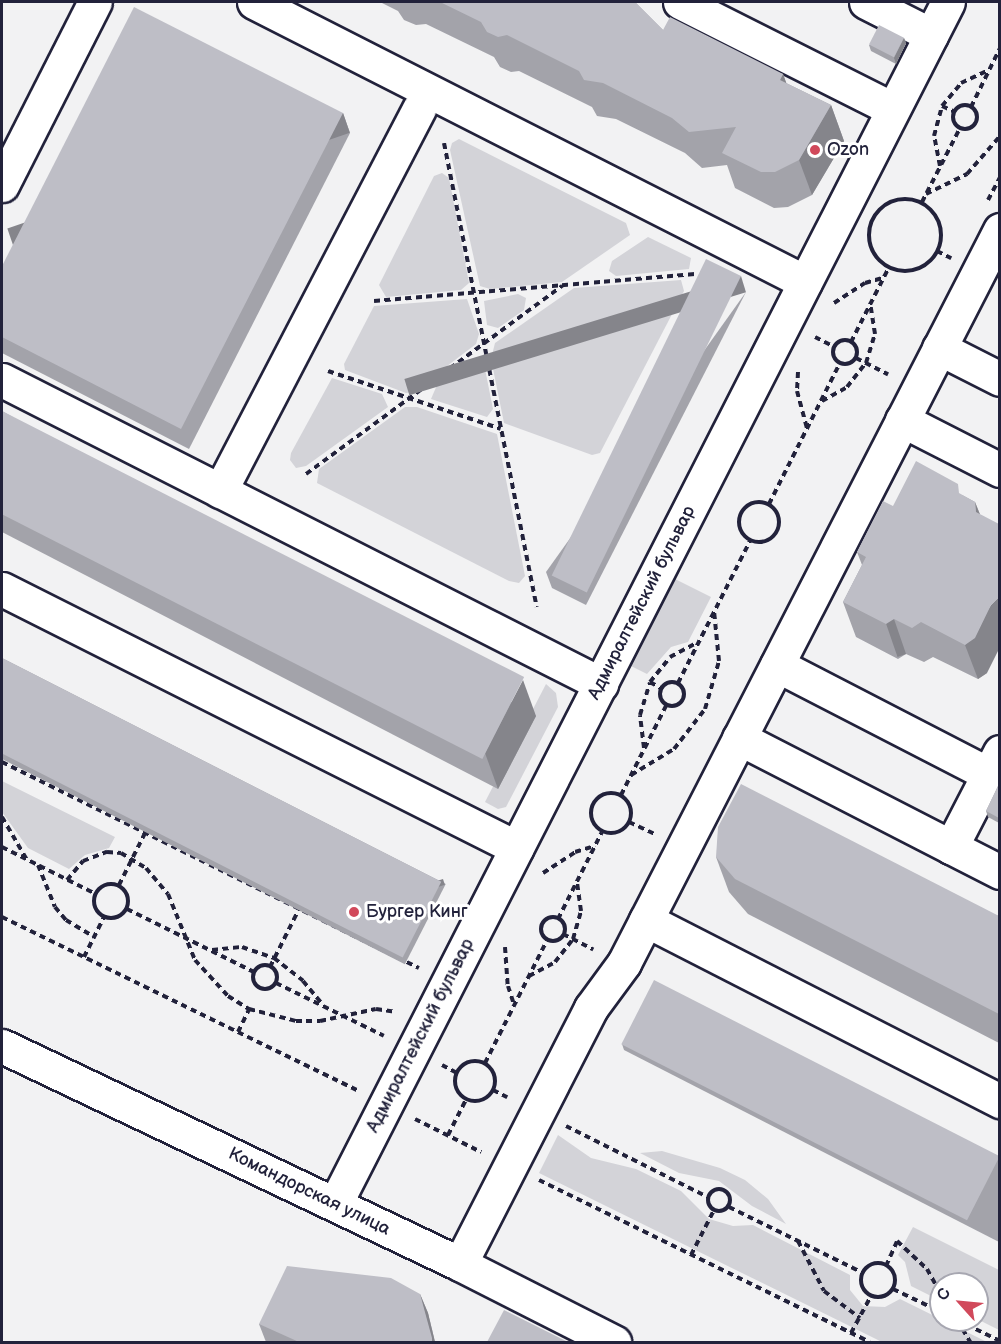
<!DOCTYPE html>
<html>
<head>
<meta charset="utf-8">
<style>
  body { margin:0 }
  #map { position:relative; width:1001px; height:1344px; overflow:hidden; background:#f2f2f3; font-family:"Balsamiq Sans",sans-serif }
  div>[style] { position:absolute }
  .green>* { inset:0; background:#d3d3d8 }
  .path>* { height:4px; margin-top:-2px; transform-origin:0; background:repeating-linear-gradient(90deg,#22223b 0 6px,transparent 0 10.5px) }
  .path>.ring { margin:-2px; padding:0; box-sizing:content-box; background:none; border:4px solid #22223b; border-radius:50% }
  .roads { filter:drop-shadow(2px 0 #22223b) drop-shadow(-2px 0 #22223b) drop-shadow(0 2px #22223b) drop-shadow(0 -2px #22223b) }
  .minor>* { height:33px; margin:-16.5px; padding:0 16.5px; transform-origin:16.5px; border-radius:16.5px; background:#fff }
  .wall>* { inset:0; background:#a3a3aa; transform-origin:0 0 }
  .shaded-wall>* { inset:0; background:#85858b; transform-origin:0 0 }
  .building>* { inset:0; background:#bebec6; transform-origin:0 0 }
  .dots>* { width:16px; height:16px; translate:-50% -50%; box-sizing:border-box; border:3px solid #fff; border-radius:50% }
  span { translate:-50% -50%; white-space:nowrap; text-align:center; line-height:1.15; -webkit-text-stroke:6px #fff; paint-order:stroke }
  .poi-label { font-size:18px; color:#22223b }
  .left { translate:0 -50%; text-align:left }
  .street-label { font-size:18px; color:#22223b }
  .frame { position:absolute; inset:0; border:3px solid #22223b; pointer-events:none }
  .north { position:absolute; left:929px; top:1272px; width:60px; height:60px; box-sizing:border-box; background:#fff; border:2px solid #a7a7b1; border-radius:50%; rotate:297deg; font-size:16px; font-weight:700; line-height:24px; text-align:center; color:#22223b }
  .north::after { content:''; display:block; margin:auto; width:21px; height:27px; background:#d1495b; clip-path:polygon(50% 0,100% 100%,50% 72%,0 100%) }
</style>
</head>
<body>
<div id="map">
  <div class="green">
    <div style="clip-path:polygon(459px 139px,626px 223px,630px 235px,562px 282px,490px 289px,480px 286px,450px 150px,452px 143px)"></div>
    <div style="clip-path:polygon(442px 173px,449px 178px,469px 283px,461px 290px,386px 297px,379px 285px,434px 176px)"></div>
    <div style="clip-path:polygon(648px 237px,691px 258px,689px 269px,616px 276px,609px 271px,612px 261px)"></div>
    <div style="clip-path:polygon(681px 280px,684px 291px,600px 453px,592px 455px,504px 423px,491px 359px,495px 343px,574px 288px)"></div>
    <div style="clip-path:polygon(518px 294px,526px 298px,524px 310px,498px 328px,487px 325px,484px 301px)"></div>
    <div style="clip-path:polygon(467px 299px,479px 334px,476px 344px,413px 392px,406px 393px,345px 370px,344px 364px,374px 306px)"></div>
    <div style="clip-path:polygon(477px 359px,484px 364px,493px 409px,487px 417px,431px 399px,437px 385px)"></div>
    <div style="clip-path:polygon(332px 378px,382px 394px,388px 407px,306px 466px,296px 468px,290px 460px,291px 453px)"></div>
    <div style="clip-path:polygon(405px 407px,417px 407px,497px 434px,525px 576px,519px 583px,509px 581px,317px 483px,319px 469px)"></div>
    <div style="clip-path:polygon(669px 576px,711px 597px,688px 642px,671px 647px,647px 674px,625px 663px)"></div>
    <div style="clip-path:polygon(546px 684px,556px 693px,558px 707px,506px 807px,498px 809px,485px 802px)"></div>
    <div style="clip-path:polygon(2px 781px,115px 837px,109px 848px,85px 855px,69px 869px,28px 848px,2px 812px)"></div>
    <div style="clip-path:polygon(558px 1135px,591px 1158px,636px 1169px,681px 1191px,709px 1219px,733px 1226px,753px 1225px,850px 1275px,850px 1290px,863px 1306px,885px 1307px,900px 1299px,987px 1342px,882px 1342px,539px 1173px)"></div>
    <div style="clip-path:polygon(662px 1151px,720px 1168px,745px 1180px,768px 1199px,786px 1224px,752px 1206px,719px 1181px,679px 1173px,640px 1153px)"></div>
    <div style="clip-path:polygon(913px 1227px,999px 1270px,999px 1330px,977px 1319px,977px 1284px,941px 1284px,941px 1301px,911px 1286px,905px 1262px,898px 1255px)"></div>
  </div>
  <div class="path">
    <div class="ring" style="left:953px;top:105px;width:20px;height:20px"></div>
    <div style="left:942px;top:106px;width:14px;rotate:25deg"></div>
    <div style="left:971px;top:107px;width:66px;rotate:-63.8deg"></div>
    <div style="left:444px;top:143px;width:473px;rotate:78.7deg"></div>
    <div style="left:940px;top:166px;width:31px;rotate:-101deg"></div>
    <div style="left:934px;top:136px;width:31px;rotate:-75deg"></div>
    <div style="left:942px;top:106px;width:30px;rotate:-50deg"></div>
    <div style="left:961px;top:83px;width:31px;rotate:-25deg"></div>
    <div style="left:926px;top:194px;width:46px;rotate:-26deg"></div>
    <div style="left:967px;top:174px;width:50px;rotate:-49deg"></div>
    <div class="ring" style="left:869px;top:199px;width:68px;height:68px"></div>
    <div style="left:988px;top:200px;width:26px;rotate:-62deg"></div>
    <div style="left:922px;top:202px;width:83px;rotate:-62.8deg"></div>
    <div style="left:937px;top:251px;width:16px;rotate:27deg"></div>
    <div style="left:374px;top:301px;width:322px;rotate:-4.8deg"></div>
    <div style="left:834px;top:303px;width:37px;rotate:-33deg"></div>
    <div style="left:865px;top:283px;width:19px;rotate:-16deg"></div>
    <div style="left:815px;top:337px;width:22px;rotate:27deg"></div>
    <div class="ring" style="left:833px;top:340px;width:20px;height:20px"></div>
    <div style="left:851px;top:342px;width:84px;rotate:-63.1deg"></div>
    <div style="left:856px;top:358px;width:36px;rotate:27deg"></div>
    <div style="left:328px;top:371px;width:182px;rotate:18.5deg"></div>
    <div style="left:798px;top:372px;width:19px;rotate:93deg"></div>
    <div style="left:797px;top:391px;width:39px;rotate:75deg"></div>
    <div style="left:822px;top:401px;width:29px;rotate:-29deg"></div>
    <div style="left:847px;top:387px;width:31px;rotate:-52deg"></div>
    <div style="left:866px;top:363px;width:30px;rotate:-73deg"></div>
    <div style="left:875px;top:334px;width:31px;rotate:-99deg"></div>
    <div style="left:306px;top:474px;width:318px;rotate:-36.3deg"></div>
    <div class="ring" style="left:739px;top:502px;width:36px;height:36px"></div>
    <div style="left:769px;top:504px;width:158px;rotate:-63.3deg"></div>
    <div style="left:650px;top:682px;width:14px;rotate:30deg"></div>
    <div class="ring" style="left:660px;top:682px;width:20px;height:20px"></div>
    <div style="left:678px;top:683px;width:159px;rotate:-63.1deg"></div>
    <div style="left:644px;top:748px;width:33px;rotate:-97deg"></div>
    <div style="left:640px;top:715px;width:34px;rotate:-73deg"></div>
    <div style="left:650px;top:682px;width:32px;rotate:-51deg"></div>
    <div style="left:670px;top:657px;width:32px;rotate:-28deg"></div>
    <div style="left:2px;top:762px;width:465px;rotate:26.3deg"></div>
    <div style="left:631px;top:775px;width:50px;rotate:-31.2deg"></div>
    <div style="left:674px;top:749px;width:51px;rotate:-52.2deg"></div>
    <div style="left:705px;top:709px;width:50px;rotate:-73.7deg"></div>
    <div style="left:719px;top:661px;width:50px;rotate:-95.7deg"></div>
    <div class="ring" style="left:591px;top:793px;width:36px;height:36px"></div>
    <div style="left:621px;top:795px;width:102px;rotate:-63.2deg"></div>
    <div style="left:2px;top:817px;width:50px;rotate:59.8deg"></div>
    <div style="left:629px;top:822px;width:29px;rotate:25deg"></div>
    <div style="left:2px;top:847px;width:105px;rotate:26.6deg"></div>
    <div style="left:38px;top:865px;width:45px;rotate:68deg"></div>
    <div style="left:55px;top:907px;width:17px;rotate:50deg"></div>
    <div style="left:66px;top:920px;width:33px;rotate:31deg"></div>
    <div style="left:543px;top:873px;width:38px;rotate:-33deg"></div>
    <div style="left:575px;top:852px;width:21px;rotate:-17deg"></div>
    <div style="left:67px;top:880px;width:25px;rotate:-50deg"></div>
    <div style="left:83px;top:861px;width:26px;rotate:-21deg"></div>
    <div style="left:107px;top:852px;width:14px;rotate:4deg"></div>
    <div style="left:121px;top:853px;width:29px;rotate:31deg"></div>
    <div style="left:146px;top:868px;width:34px;rotate:50deg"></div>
    <div style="left:168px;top:894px;width:71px;rotate:67.8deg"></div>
    <div style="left:195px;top:960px;width:49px;rotate:47.5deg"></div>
    <div style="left:228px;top:996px;width:25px;rotate:32deg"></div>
    <div style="left:249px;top:1009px;width:49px;rotate:14.3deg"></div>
    <div style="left:296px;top:1021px;width:24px"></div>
    <div style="left:320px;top:1021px;width:57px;rotate:-12.1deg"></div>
    <div style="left:376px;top:1009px;width:21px;rotate:8deg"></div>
    <div class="ring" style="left:94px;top:884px;width:30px;height:30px"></div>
    <div style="left:119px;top:885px;width:58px;rotate:-63.4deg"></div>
    <div style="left:127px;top:909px;width:142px;rotate:26.4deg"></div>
    <div style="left:2px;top:917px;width:395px;rotate:26deg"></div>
    <div class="ring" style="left:541px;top:917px;width:20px;height:20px"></div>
    <div style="left:558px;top:919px;width:97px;rotate:-63.2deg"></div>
    <div style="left:563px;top:934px;width:34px;rotate:27deg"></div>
    <div style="left:505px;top:947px;width:39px;rotate:86deg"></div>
    <div style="left:508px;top:986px;width:20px;rotate:72deg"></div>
    <div style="left:212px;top:950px;width:30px;rotate:-6deg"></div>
    <div style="left:242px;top:947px;width:34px;rotate:19deg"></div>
    <div style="left:274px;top:958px;width:37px;rotate:38deg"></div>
    <div style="left:303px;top:981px;width:31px;rotate:50deg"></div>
    <div style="left:84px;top:957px;width:45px;rotate:-63.4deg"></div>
    <div class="ring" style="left:253px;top:965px;width:20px;height:20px"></div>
    <div style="left:270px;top:967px;width:65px;rotate:-63.4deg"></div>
    <div style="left:529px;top:976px;width:30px;rotate:-28deg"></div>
    <div style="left:555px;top:962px;width:29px;rotate:-52deg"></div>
    <div style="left:573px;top:939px;width:29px;rotate:-74deg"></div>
    <div style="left:581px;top:911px;width:30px;rotate:-98deg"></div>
    <div style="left:276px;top:983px;width:120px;rotate:26.1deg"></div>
    <div style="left:238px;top:1032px;width:25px;rotate:-64deg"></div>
    <div class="ring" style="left:455px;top:1061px;width:36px;height:36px"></div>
    <div style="left:485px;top:1063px;width:138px;rotate:-63.2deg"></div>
    <div style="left:442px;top:1065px;width:17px;rotate:28deg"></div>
    <div style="left:493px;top:1090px;width:16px;rotate:27deg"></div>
    <div style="left:415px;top:1119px;width:74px;rotate:26.6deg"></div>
    <div style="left:566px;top:1126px;width:159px;rotate:26.6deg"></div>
    <div style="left:448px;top:1135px;width:39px;rotate:-63deg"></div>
    <div style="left:539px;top:1180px;width:368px;rotate:26.1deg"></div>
    <div class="ring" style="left:708px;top:1189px;width:18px;height:18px"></div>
    <div style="left:729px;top:1207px;width:149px;rotate:26.2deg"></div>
    <div style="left:798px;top:1241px;width:56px;rotate:62.5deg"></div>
    <div style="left:824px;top:1291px;width:45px;rotate:36.9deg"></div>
    <div style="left:691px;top:1255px;width:51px;rotate:-62.9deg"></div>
    <div class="ring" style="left:861px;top:1263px;width:30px;height:30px"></div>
    <div style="left:886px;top:1266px;width:27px;rotate:-66deg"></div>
    <div style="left:897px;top:1241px;width:41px;rotate:43deg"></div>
    <div style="left:927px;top:1269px;width:29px;rotate:61deg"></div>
    <div style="left:893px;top:1289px;width:53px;rotate:25.6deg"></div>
    <div style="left:957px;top:1320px;width:48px;rotate:26deg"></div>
    <div style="left:957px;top:1320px;width:26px;rotate:59deg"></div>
    <div style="left:851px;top:1333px;width:42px;rotate:-61.6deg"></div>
  </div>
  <div class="roads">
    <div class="minor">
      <div style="left:254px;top:2px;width:618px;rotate:26.94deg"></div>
      <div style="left:680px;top:2px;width:238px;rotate:26.7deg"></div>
      <div style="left:866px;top:2px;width:73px;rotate:26.9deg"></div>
      <div style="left:2px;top:185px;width:205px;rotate:-63.1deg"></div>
      <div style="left:939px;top:348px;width:68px;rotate:26.9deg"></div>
      <div style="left:2px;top:380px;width:672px;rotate:26.91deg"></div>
      <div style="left:902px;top:420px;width:110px;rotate:27deg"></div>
      <div style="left:220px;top:491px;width:431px;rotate:-62.5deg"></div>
      <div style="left:2px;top:589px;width:576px;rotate:26.7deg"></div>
      <div style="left:777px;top:665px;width:237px;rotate:27.3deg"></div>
      <div style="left:739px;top:738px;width:238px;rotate:27.2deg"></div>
      <div style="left:1000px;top:752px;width:107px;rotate:117.3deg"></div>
      <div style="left:951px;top:847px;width:55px;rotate:27deg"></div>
      <div style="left:646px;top:920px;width:398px;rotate:27.1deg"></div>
      <div style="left:2px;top:1046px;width:507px;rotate:25.45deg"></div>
      <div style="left:460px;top:1264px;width:173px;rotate:26.9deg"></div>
      <div style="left:335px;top:1204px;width:1349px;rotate:-62.98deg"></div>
      <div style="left:460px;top:1264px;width:288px;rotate:-62.9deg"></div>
      <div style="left:591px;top:1008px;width:56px;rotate:-53.7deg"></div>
      <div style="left:624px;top:963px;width:824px;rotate:-62.84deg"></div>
    </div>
  </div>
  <div class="wall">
    <div style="clip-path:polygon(380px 2px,635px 2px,663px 30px,783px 74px,786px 83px,831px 105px,844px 141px,812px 195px,788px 207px,774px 208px,735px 188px,727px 165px,702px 168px,685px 153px,616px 119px,597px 116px,592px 107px,519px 71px,511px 72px,500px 67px,494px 57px,426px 24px,416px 25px,404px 20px,398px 11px)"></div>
    <div style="clip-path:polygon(904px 38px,906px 43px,896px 64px,871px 51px,869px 45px)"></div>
    <div style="clip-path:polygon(343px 113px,350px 133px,189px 449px,2px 353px,2px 266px)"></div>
    <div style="clip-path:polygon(746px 292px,586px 605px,552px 588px,546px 572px)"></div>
    <div style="clip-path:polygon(2px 411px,536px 716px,498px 789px,2px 532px)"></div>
    <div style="clip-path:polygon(962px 495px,975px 502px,980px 514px,987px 673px,978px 679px,933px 657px,924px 662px,906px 654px,898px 659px,856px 637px,843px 602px,862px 565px,857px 552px,893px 506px)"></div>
    <div style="left:2px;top:658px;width:498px;height:90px;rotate:27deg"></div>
    <div style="clip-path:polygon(999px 784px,999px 823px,988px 817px,986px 811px)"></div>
    <div style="clip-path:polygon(716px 857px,999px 916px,999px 1043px,748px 914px,729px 892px)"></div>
    <div style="clip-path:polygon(622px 1044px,999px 1157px,999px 1242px,624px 1050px)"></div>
    <div style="clip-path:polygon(420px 1294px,428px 1313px,435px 1342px,266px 1342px,259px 1324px)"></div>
  </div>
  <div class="shaded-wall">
    <div style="clip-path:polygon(904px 38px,906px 43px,896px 64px,894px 58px)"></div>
    <div style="clip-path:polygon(783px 74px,796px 109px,780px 80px)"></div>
    <div style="clip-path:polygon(831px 105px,844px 141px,812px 195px,799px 160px)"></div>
    <div style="left:343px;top:113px;width:21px;height:355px;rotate:71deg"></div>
    <div style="left:741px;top:276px;width:17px;height:352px;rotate:73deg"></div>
    <div style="clip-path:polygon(975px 502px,988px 536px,976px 512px)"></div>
    <div style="clip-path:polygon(999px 597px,999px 649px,987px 673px,978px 679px,965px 645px,991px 605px)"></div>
    <div style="left:894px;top:619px;width:37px;height:9px;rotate:71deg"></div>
    <div style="clip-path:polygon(523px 680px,536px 716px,498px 789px,485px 753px)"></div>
    <div style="left:443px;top:879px;width:6px;height:76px;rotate:72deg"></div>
    <div style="clip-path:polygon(420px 1294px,428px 1313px,435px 1342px,432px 1342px)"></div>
  </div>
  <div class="building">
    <div style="clip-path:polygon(440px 2px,635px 2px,663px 30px,670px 17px,783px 74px,780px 80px,831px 105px,799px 160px,775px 172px,761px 172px,722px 153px,736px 127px,689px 132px,672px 118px,603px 83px,584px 80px,579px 71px,507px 35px,498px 37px,487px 32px,481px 22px)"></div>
    <div style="clip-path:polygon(134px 7px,343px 113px,181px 429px,2px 337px,2px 266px)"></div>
    <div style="left:879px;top:25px;width:28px;height:22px;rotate:27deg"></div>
    <div style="left:706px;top:259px;width:39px;height:352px;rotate:26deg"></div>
    <div style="left:2px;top:411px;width:586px;height:92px;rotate:27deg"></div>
    <div style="clip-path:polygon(916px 461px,958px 484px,959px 493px,975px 502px,976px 512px,999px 524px,999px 597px,991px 605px,975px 638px,965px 645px,921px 622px,912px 628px,894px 619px,886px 624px,843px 602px,866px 557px,857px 552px,883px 501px,893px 506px)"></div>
    <div style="left:2px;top:658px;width:493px;height:85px;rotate:27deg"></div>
    <div style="clip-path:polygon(741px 784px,999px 916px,999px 1014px,735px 879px,716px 857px,718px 827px)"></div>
    <div style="clip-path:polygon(999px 784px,999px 818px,986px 811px)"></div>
    <div style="left:654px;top:980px;width:388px;height:72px;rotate:27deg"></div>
    <div style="clip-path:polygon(287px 1266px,391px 1278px,420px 1294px,432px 1338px,432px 1342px,299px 1342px,259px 1324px)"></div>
    <div style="clip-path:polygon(504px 1310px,568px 1342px,487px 1342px)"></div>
  </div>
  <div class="dots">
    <div style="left:815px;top:150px;background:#d1495b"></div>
    <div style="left:354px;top:912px;background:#d1495b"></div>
  </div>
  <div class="poi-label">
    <span class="left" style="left:827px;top:150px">Ozon</span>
    <span class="left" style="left:366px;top:912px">Бургер Кинг</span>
  </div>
  <div class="street-label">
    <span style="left:642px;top:603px;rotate:-63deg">Адмиралтейский бульвар</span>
    <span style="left:421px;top:1036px;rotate:-63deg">Адмиралтейский бульвар</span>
    <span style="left:309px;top:1192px;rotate:26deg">Командорская улица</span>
  </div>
  <div class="frame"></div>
  <div class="north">С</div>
</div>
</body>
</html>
